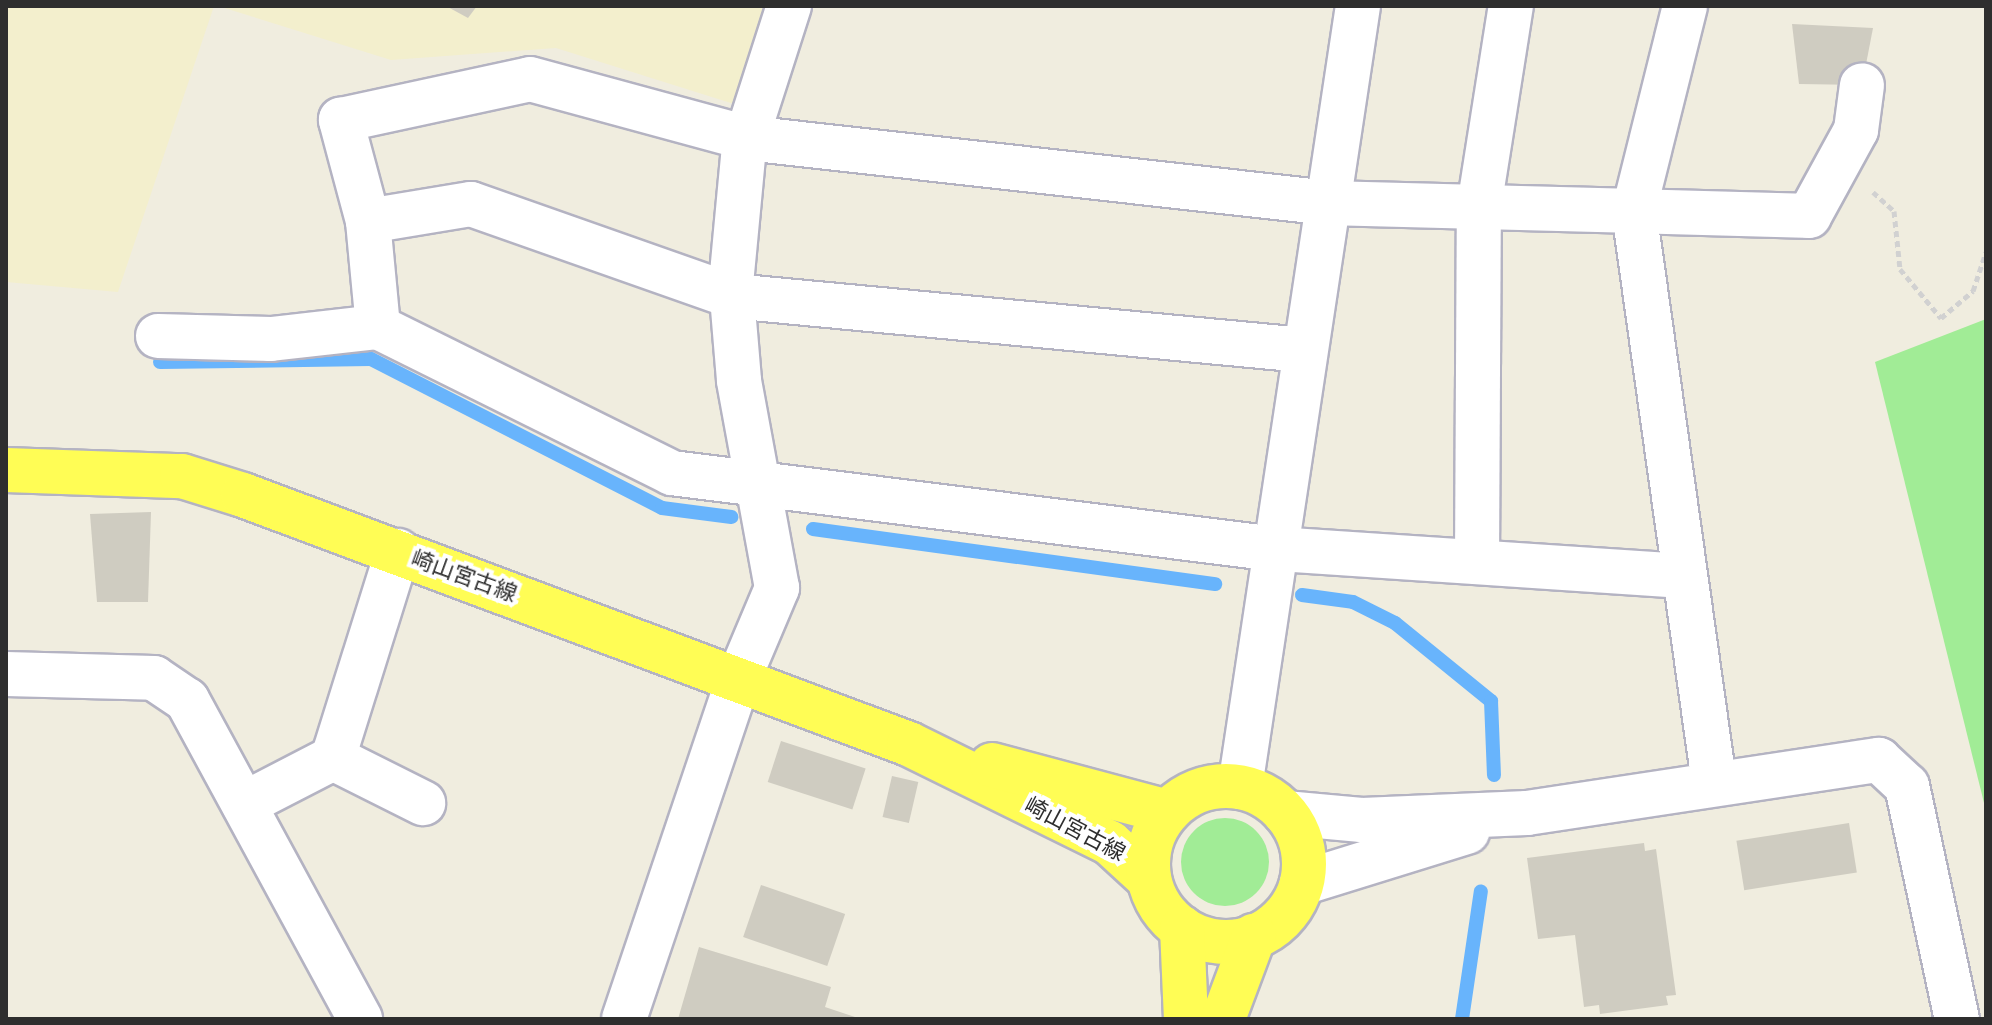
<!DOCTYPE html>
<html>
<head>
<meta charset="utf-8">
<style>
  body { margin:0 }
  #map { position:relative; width:1992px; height:1025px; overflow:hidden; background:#f0eddf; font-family:Signika,"Noto Sans JP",sans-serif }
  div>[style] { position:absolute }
  .education>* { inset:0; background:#f3efcd }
  .green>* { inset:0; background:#a1ec96 }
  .round { border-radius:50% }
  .stream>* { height:14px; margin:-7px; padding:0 7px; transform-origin:7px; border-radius:7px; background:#68b4fc }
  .building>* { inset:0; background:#cfccc1; transform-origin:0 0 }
  .path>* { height:5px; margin-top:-2.5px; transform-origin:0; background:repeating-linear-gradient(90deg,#d1d1d1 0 6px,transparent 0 10px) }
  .roads { filter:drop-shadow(2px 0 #b4b3c2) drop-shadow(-2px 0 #b4b3c2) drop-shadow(0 2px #b4b3c2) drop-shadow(0 -2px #b4b3c2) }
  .minor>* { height:44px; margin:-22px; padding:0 22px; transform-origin:22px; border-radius:22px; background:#fff }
  .major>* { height:44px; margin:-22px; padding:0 22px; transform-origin:22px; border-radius:22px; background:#fffd55 }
  .major>.ring { margin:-22px; padding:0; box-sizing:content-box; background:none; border:44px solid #fffd55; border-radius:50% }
  span { translate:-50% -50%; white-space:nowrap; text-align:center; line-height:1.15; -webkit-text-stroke:8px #fff; paint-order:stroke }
  .street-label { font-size:22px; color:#2e2e2e }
  .frame { position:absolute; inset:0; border:8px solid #2e2e2e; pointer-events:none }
</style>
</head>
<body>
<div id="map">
  <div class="education">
    <div style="clip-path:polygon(6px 6px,214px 6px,118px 292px,6px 282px)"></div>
    <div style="clip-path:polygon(218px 6px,765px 6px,734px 104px,556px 48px,391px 60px)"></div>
  </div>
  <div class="green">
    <div style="clip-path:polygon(1986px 319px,1986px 811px,1875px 362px)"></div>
    <div class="round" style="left:1181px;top:818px;width:88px;height:88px"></div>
  </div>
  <div class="stream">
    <div style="left:160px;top:362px;width:211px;rotate:-0.8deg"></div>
    <div style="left:371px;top:359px;width:327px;rotate:27.1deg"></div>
    <div style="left:662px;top:508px;width:70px;rotate:7.4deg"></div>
    <div style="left:813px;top:529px;width:406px;rotate:7.8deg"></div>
    <div style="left:1302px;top:595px;width:51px;rotate:7.8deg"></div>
    <div style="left:1353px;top:602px;width:47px;rotate:26.6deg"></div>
    <div style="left:1395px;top:623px;width:124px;rotate:39.1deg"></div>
    <div style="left:1491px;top:701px;width:74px;rotate:87.7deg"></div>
    <div style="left:1462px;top:1019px;width:129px;rotate:-81.6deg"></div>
  </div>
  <div class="building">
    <div style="clip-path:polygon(446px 6px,477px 6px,468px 18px)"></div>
    <div style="clip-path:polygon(1792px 24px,1873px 28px,1862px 85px,1799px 84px)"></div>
    <div style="clip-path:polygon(151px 512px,148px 602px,97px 602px,90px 514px)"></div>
    <div style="left:781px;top:741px;width:89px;height:43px;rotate:18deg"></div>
    <div style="left:892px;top:776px;width:27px;height:42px;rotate:13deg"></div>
    <div style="left:1849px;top:823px;width:50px;height:114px;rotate:81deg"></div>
    <div style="clip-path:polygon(1644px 843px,1645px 851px,1656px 849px,1676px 995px,1666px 996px,1668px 1005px,1600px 1014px,1599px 1005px,1584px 1007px,1575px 935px,1538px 939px,1527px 858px)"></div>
    <div style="left:761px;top:885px;width:89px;height:55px;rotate:19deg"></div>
    <div style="clip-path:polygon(699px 947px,831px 987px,825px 1007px,861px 1019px,678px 1019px)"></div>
  </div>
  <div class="path">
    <div style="left:1873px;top:192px;width:28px;rotate:42deg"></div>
    <div style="left:1894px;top:211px;width:58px;rotate:84.1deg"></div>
    <div style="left:1900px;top:269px;width:64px;rotate:50.1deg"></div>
    <div style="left:1941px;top:318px;width:42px;rotate:-40.2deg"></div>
    <div style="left:1973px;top:291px;width:41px;rotate:-71.6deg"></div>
  </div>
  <div class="roads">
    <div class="minor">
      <div style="left:1685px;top:6px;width:211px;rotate:104deg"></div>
      <div style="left:1634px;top:211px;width:175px;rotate:1.6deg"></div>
      <div style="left:1809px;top:216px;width:98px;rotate:-61.3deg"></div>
      <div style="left:1856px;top:130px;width:45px;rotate:-82.4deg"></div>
      <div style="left:368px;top:221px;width:104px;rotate:-9.4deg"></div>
      <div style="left:471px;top:204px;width:277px;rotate:19.4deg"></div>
      <div style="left:732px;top:296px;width:574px;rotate:5.4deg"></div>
      <div style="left:158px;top:336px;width:113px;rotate:1.5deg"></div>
      <div style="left:271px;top:339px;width:108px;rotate:-6.4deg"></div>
      <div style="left:1477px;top:562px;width:355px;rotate:-89.7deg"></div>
      <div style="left:1479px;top:207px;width:204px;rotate:-81deg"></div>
      <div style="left:1684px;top:576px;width:410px;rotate:-176.2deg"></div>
      <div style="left:1275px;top:549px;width:608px;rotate:-172.82deg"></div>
      <div style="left:672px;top:473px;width:328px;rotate:-153.6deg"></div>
      <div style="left:378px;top:327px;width:106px;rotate:-95.4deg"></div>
      <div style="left:368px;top:221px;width:105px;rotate:-105deg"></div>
      <div style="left:341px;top:120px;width:193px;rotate:-12.2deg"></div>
      <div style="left:530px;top:79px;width:225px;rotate:15.2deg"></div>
      <div style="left:747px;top:138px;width:586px;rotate:6.37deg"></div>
      <div style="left:1329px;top:203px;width:305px;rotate:1.5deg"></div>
      <div style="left:1634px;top:211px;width:577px;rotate:82.02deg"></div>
      <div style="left:6px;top:674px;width:148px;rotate:1.5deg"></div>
      <div style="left:154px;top:678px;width:40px;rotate:34deg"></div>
      <div style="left:187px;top:700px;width:363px;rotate:61.5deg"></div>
      <div style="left:333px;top:758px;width:101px;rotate:26.6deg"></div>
      <div style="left:1240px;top:787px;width:790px;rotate:-81.41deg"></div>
      <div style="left:244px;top:804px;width:100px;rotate:-27.3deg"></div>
      <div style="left:333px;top:758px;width:217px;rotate:-72.6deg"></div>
      <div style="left:1285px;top:813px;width:77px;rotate:5.2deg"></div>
      <div style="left:1362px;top:820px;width:165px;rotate:-2.4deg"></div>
      <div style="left:1527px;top:813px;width:356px;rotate:-8.6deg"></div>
      <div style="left:1879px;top:760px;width:38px;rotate:43deg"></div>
      <div style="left:1907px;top:786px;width:238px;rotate:77.9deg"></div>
      <div style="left:1302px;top:883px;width:173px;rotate:-17.2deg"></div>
      <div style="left:624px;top:1019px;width:360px;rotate:-71.4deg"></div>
      <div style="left:739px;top:678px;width:98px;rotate:-67.1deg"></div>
      <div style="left:777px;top:588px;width:211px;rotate:-100.4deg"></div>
      <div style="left:739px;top:380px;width:96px;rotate:-94.8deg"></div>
      <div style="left:731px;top:284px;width:139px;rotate:-84.6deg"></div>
      <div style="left:744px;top:146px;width:147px;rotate:-72.2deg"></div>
    </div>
    <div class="major">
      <div style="left:6px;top:470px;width:176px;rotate:2deg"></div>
      <div style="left:182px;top:476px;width:64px;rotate:17.3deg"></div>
      <div style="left:243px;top:495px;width:711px;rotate:20.5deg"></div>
      <div style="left:909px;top:744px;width:224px;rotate:26.2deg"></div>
      <div style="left:1110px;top:843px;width:53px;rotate:42.7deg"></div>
      <div style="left:992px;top:765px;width:181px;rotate:15deg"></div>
      <div class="ring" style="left:1148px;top:786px;width:112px;height:112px"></div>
      <div style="left:1182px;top:928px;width:91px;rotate:87.5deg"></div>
      <div style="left:1223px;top:1019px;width:89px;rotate:-69.5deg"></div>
    </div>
  </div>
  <div class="street-label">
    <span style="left:464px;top:576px;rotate:20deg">崎山宮古線</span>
    <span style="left:1075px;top:829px;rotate:28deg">崎山宮古線</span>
  </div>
  <div class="frame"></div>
</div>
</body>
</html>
